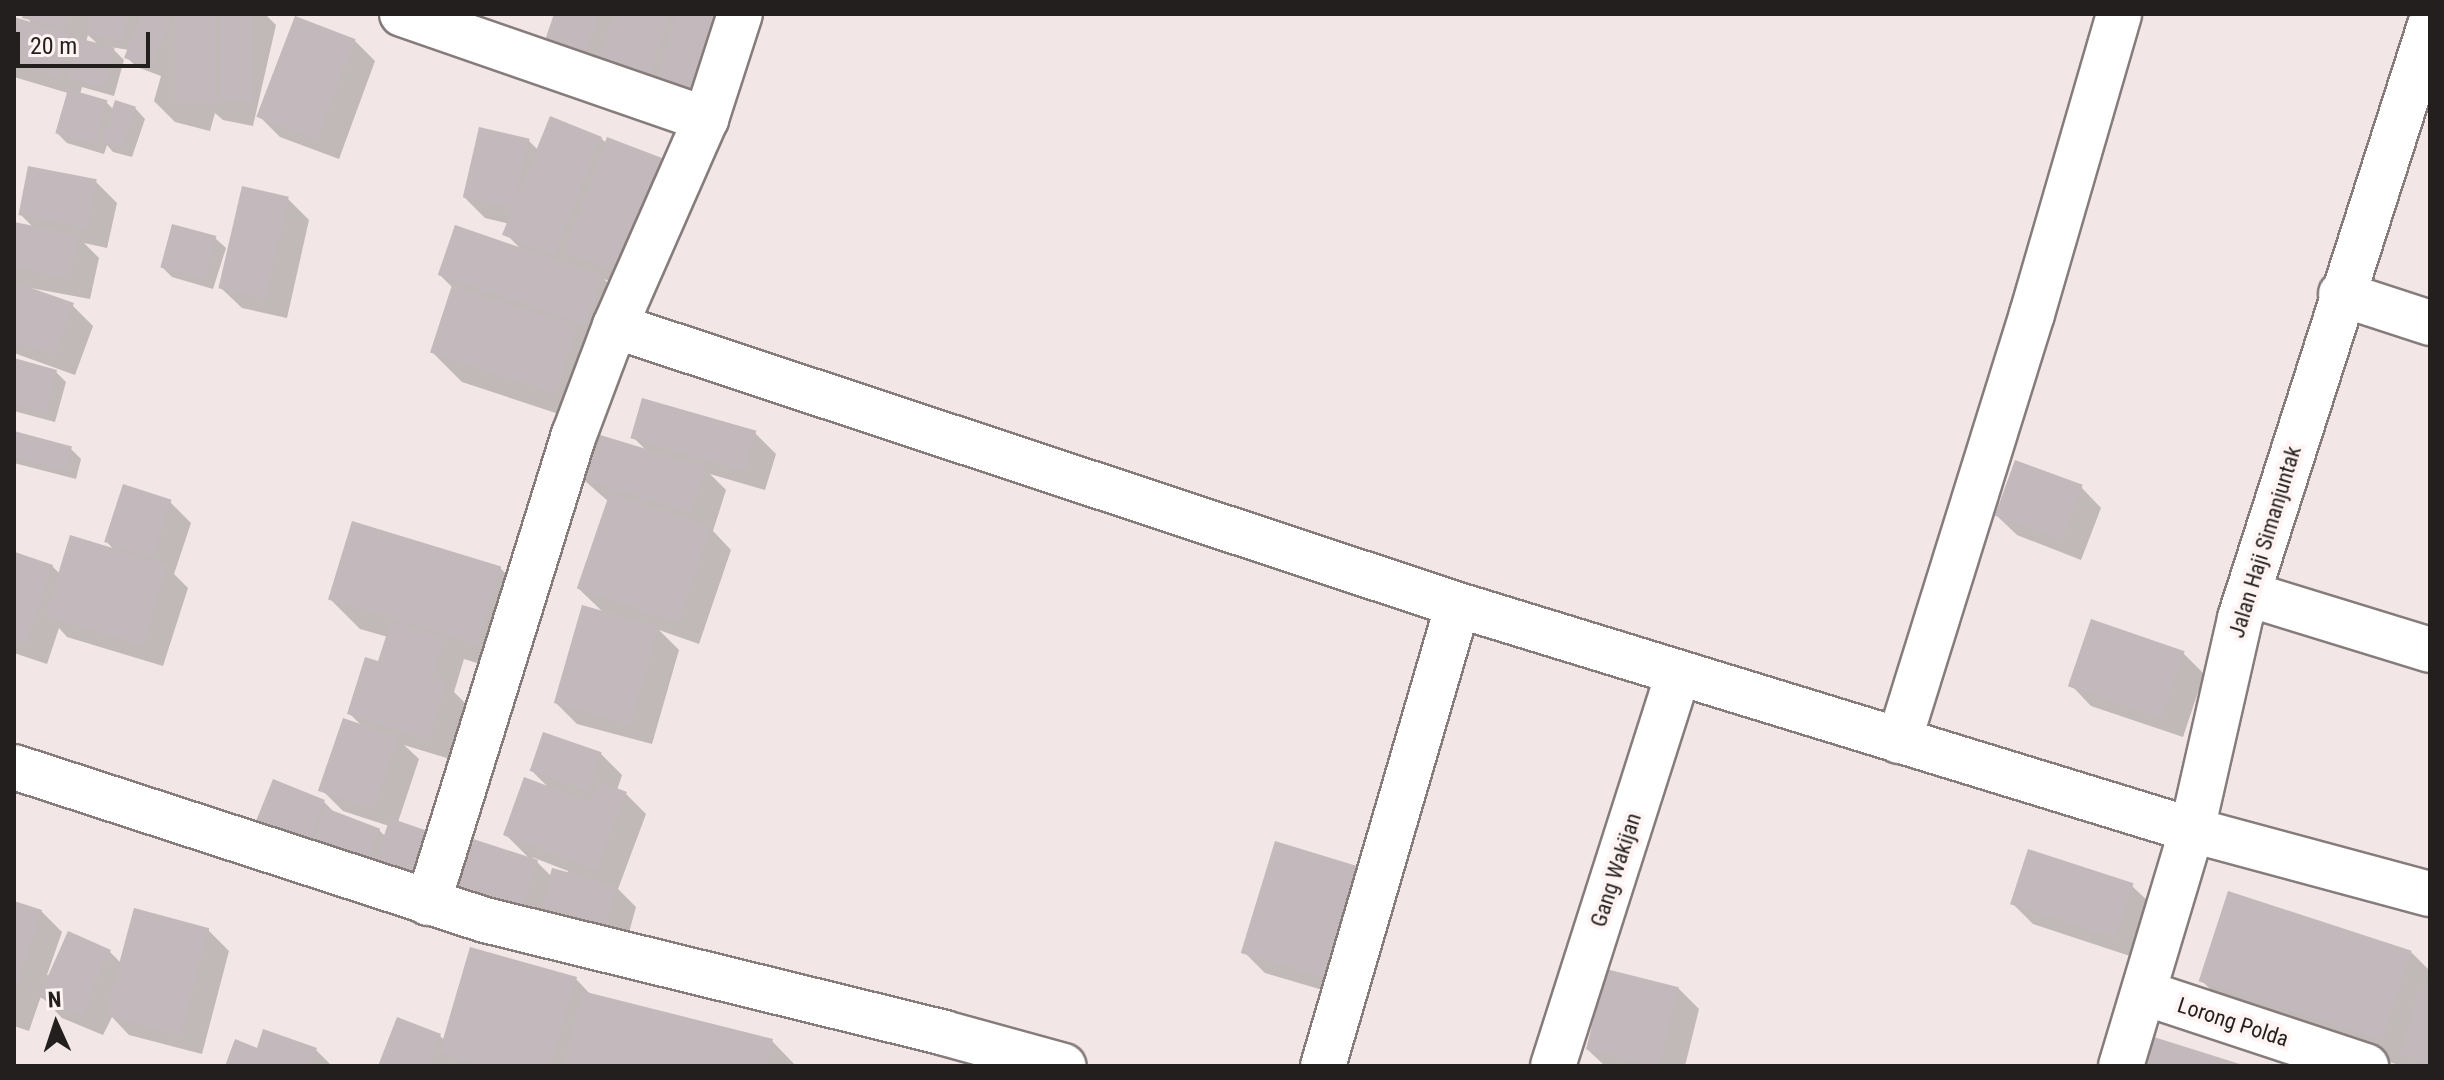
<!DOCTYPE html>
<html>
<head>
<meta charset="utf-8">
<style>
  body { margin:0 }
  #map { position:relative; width:2444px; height:1080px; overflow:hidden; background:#f2e6e6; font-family:"Roboto Condensed",sans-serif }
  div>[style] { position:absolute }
  .shadow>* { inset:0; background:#0003 }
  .building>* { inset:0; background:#c3b8bb; transform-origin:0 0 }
  .roads { filter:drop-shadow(2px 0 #867c7c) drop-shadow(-2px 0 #867c7c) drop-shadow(0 2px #867c7c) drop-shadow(0 -2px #867c7c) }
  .minor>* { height:44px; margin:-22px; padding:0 22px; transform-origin:22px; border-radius:22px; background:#fff }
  span { translate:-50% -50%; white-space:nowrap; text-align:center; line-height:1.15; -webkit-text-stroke:8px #fff3f3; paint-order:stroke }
  .street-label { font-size:22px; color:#231f1f }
  .frame { position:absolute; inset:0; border:16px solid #231f1f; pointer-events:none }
  .north { position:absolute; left:16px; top:984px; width:80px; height:80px; -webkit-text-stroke:6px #fff3f3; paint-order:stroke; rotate:357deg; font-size:22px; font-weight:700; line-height:32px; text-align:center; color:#231f1f }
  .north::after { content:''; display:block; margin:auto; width:28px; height:36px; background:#231f1f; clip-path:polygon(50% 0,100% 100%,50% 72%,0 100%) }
  .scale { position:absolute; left:16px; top:32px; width:134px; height:36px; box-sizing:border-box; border:4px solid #231f1f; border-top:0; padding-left:10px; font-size:24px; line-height:28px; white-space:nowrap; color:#231f1f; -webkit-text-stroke:6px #fff3f3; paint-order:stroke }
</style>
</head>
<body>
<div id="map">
  <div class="shadow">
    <div style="clip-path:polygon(evenodd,25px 14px,139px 14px,141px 20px,143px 14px,265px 14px,276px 25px,253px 126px,223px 120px,215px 113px,210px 131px,175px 122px,154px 101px,161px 76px,137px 67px,126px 57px,129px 50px,111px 47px,124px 60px,114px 96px,82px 87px,80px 94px,106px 102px,114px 110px,135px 108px,145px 119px,132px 157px,113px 152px,107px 145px,104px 154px,67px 143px,57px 133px,68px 93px,14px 77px,14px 19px,32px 24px,25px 14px,88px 35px,99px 45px,86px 42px,88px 35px)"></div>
    <div style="clip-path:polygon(556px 14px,753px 14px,722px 126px,568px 60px,548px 39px)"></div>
    <div style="clip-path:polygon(354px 40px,375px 61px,339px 159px,280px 137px,259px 116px)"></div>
    <div style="clip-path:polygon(601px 138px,607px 144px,642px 294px,604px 279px,623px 298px,607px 345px,587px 338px,607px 358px,586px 423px,462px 382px,432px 352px,453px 288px,440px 275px,522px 250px,506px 234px,510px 224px,485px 218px,464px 197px,529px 141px,539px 151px)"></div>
    <div style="clip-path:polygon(96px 182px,117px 203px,107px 248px,84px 243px,99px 258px,90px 299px,20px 286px,72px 305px,93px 326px,75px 375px,14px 353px,14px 224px,34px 228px,20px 214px)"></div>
    <div style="clip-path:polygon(288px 199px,309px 220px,287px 318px,242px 308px,221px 288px)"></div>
    <div style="clip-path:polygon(174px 226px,215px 238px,226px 248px,213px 289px,172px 277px,161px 266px)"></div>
    <div style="clip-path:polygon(14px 360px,56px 372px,66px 382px,55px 422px,14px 411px)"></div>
    <div style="clip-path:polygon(755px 433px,776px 454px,765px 490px,710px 474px,726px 490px,713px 531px,731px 550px,699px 644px,659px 630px,679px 650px,652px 744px,577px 724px,556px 703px,605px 614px,579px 589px,609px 502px,584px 480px,647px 451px,633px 437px)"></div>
    <div style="clip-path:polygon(14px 434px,71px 449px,81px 459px,76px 479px,14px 463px)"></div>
    <div style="clip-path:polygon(2081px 487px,2101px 508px,2081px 560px,2017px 535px,1996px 515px)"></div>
    <div style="clip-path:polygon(170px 502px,191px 523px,174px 574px,188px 588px,163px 666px,67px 637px,59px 628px,47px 664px,14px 653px,14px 554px,52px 566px,60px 574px,115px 551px,106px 541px)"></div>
    <div style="clip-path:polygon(500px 568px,530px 597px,507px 672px,464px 659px,454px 692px,467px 705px,450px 759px,404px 745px,419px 759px,398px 822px,431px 910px,273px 859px,324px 802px,336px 814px,379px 830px,386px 837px,389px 826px,343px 811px,322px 790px,363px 727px,349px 713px,379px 663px,388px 637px,360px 629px,330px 599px)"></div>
    <div style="clip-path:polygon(2183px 653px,2204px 674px,2183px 737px,2091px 706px,2071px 685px)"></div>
    <div style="clip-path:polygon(evenodd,601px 754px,622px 775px,617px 790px,626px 794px,646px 814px,618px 889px,636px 907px,626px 943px,565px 927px,548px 911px,542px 927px,471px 904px,451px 883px,531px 860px,505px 834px,550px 789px,531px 770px,601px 754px,532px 857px,568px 871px,567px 874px,552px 877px,532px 857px)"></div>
    <div style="clip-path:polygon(1276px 844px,1360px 1001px,1265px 973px,1244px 952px)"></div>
    <div style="clip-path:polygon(2132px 886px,2153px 906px,2136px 958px,2033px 924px,2012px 903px)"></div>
    <div style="clip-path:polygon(14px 903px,41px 911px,62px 932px,47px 975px,50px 976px,110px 952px,122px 964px,208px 930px,229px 951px,202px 1054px,129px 1035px,112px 1017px,103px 1035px,62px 1018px,41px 996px,29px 1031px,14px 1026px)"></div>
    <div style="clip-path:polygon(2410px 951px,2430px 971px,2430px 1066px,2402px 1066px,2232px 1011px,2202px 981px)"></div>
    <div style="clip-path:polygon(576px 979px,592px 996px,772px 1041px,796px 1066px,380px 1066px,440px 1036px,444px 1040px)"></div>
    <div style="clip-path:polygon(1678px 988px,1699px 1009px,1685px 1066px,1605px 1066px,1588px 1050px)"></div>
    <div style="clip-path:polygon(315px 1049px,332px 1066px,227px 1066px,258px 1050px)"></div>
  </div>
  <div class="building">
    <div style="clip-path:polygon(23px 14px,68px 14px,64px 28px,22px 18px)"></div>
    <div style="clip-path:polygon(90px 14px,128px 14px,123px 42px,86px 35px)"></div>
    <div style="clip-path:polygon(141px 14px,172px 14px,152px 67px,124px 58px)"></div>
    <div style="left:175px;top:14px;width:41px;height:90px"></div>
    <div style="left:218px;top:14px;width:35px;height:88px"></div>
    <div style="clip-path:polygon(554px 14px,600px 14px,586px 53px,545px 40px)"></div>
    <div style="clip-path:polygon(613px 14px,670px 14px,649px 78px,597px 62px)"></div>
    <div style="clip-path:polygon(675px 14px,727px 14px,701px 107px,653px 94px)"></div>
    <div style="left:295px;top:16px;width:65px;height:108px;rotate:21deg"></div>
    <div style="clip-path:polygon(14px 17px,71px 34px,59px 77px,14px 64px)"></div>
    <div style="left:78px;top:38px;width:38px;height:41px;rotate:15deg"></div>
    <div style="left:68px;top:89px;width:41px;height:46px;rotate:16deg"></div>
    <div style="left:115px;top:100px;width:22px;height:44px;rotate:18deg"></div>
    <div style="left:550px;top:116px;width:56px;height:128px;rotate:22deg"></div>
    <div style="left:479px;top:127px;width:52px;height:72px;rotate:13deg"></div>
    <div style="left:607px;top:137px;width:63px;height:123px;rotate:21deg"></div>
    <div style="left:28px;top:166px;width:70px;height:50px;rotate:11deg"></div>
    <div style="left:242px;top:186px;width:48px;height:105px;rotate:13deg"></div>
    <div style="clip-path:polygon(14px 222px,79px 235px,69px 279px,14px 267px)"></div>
    <div style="left:172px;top:224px;width:46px;height:45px;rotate:15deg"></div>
    <div style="left:455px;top:225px;width:157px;height:53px;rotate:19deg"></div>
    <div style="clip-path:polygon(14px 282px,74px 303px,54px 356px,14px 341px)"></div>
    <div style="left:452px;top:285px;width:133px;height:71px;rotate:18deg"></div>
    <div style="clip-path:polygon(14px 358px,57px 370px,45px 413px,14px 405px)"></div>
    <div style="left:642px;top:398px;width:119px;height:42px;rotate:16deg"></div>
    <div style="left:14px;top:431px;width:60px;height:25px;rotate:15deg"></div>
    <div style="left:597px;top:434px;width:114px;height:48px;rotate:17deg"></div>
    <div style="left:2015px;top:460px;width:72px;height:59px;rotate:20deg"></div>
    <div style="left:123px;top:484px;width:51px;height:61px;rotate:18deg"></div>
    <div style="left:610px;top:492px;width:107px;height:102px;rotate:19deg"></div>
    <div style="left:352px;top:521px;width:156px;height:82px;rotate:17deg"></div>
    <div style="left:70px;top:535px;width:102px;height:85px;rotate:17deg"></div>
    <div style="clip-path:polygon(15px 552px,53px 565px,26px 644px,14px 640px)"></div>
    <div style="left:582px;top:605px;width:80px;height:102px;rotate:16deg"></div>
    <div style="left:2091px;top:619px;width:99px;height:71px;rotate:19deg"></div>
    <div style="clip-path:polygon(391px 621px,444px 638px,432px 678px,447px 682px,429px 740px,347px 714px,365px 657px,378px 661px)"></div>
    <div style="left:343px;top:718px;width:59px;height:77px;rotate:19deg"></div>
    <div style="left:543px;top:732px;width:62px;height:41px;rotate:19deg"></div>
    <div style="clip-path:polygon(524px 777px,590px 802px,598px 781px,627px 792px,596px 870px,503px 835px)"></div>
    <div style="left:273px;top:779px;width:56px;height:64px;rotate:22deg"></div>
    <div style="left:326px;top:808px;width:58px;height:54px;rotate:21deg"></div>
    <div style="left:390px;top:818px;width:43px;height:61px;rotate:19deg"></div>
    <div style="left:464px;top:836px;width:78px;height:51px;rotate:18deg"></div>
    <div style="left:1275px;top:841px;width:101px;height:117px;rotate:17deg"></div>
    <div style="left:2028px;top:849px;width:111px;height:58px;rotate:18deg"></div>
    <div style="left:552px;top:868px;width:67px;height:40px;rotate:15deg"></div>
    <div style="left:2228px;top:891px;width:193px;height:95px;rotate:18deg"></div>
    <div style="clip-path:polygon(14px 901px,42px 910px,15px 992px,14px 992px)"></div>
    <div style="left:134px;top:908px;width:78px;height:111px;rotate:15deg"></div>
    <div style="left:68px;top:931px;width:47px;height:72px;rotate:24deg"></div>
    <div style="clip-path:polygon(470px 947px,577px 977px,550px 1066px,483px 1066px,439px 1053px)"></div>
    <div style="left:1606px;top:969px;width:75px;height:83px;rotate:14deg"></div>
    <div style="clip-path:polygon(2420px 987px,2430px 990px,2430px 1062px,2400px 1054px)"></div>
    <div style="clip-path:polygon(582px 991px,773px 1039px,766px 1066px,563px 1066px)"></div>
    <div style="clip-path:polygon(397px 1017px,441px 1034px,429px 1066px,378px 1066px)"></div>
    <div style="clip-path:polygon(263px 1029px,317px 1048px,310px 1066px,225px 1066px,235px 1039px,257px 1048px)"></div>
    <div style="clip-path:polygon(2141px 1033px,2243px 1065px,2243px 1066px,2134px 1066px)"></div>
  </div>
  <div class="roads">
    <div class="minor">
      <div style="left:402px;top:14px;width:322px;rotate:19.1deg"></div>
      <div style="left:706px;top:119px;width:110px;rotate:-72.1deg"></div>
      <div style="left:2341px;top:294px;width:94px;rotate:18deg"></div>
      <div style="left:615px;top:326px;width:888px;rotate:18.31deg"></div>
      <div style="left:1458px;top:605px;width:768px;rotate:17.04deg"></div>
      <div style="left:2192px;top:830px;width:246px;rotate:15.1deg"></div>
      <div style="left:2248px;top:594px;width:190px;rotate:17.1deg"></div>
      <div style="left:1899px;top:741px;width:447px;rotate:-72.7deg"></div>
      <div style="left:2032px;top:314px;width:312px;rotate:-73.8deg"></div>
      <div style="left:14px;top:767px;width:495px;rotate:18deg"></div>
      <div style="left:485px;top:920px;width:473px;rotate:13.8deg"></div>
      <div style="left:944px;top:1033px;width:124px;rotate:15.4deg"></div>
      <div style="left:428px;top:903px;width:490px;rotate:-72.7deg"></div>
      <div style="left:574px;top:435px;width:116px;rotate:-69.4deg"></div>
      <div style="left:615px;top:326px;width:226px;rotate:-66.3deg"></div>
      <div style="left:2145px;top:993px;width:233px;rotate:18.3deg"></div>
      <div style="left:1323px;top:1066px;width:480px;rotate:-73.7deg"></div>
      <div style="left:1553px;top:1066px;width:411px;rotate:-72.3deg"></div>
      <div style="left:2121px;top:1066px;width:246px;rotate:-73.3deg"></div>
      <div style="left:2192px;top:830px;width:217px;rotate:-77.2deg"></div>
      <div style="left:2240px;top:618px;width:623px;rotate:-72.23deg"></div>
    </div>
  </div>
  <div class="street-label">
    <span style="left:2265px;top:542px;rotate:-73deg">Jalan Haji Simanjuntak</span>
    <span style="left:1616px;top:870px;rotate:-72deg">Gang Wakijan</span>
    <span style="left:2233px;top:1022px;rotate:18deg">Lorong Polda</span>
  </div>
  <div class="frame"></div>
  <div class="north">N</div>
  <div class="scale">20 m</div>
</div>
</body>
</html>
